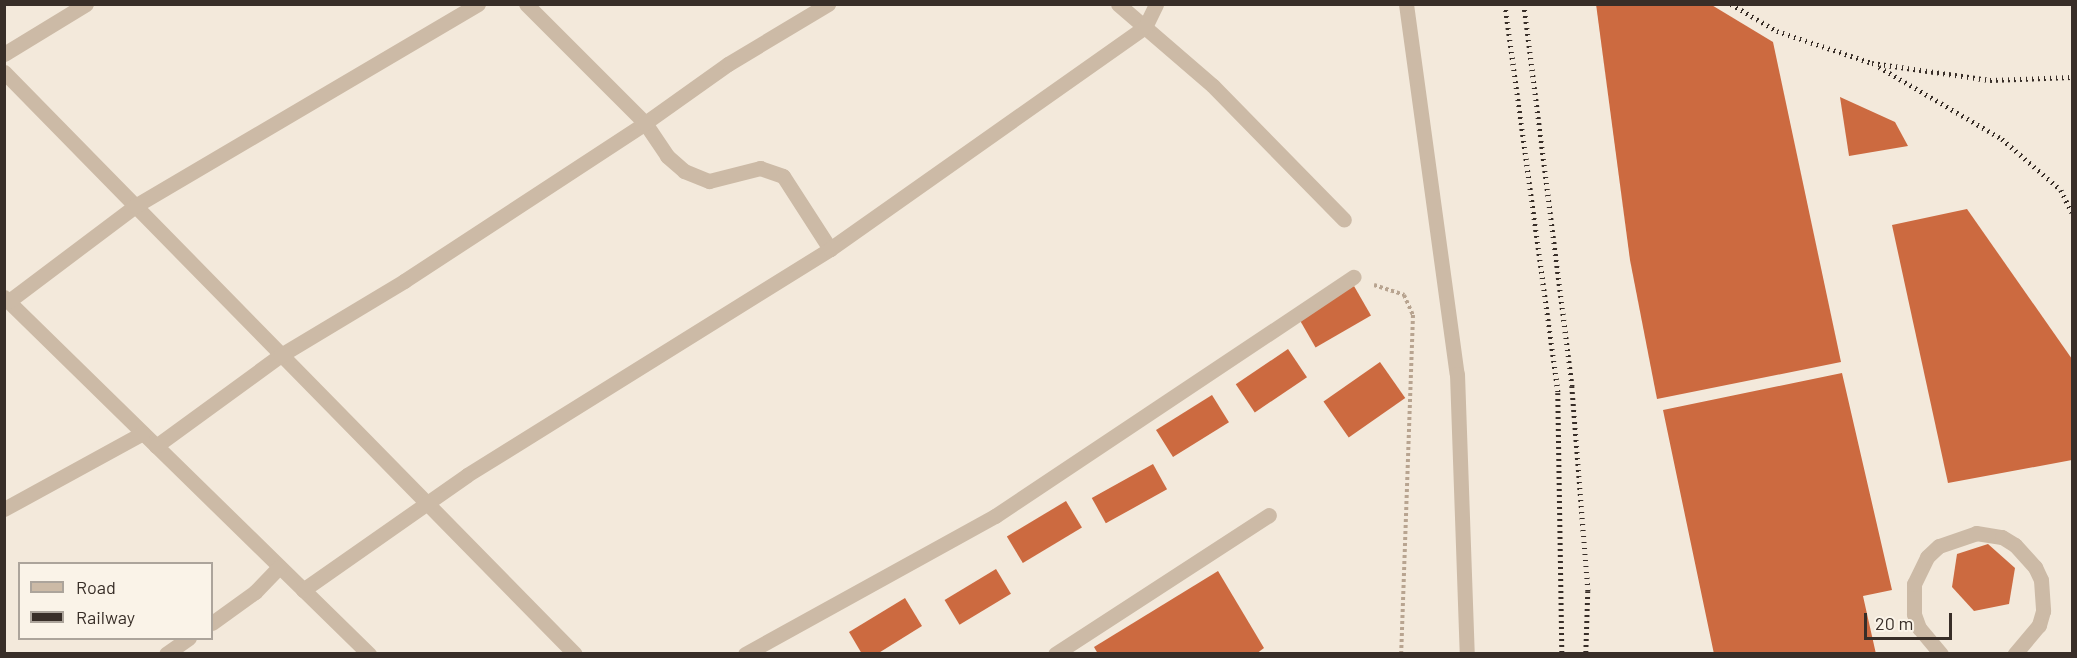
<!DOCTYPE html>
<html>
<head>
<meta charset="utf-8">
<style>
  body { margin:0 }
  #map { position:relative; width:2077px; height:658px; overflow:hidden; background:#f3e9db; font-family:Barlow,sans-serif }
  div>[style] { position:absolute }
  .building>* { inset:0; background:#cc6a40; transform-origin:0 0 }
  .path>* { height:4px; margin-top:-2px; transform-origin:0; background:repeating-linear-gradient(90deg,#b8a490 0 3px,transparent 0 6px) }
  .minor>* { height:15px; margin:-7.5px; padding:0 7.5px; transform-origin:7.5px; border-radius:7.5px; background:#ccbaa6 }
  .rail>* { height:4.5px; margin-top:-2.25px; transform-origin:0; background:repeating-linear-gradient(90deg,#382e28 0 1.5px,transparent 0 6px) }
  span { translate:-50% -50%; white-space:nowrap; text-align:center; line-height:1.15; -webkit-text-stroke:6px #faf3e8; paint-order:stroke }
  .frame { position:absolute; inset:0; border:6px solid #382e28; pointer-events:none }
  .legend { position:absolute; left:18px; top:562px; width:195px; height:78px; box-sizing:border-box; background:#faf3e8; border:2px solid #aca49b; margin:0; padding:8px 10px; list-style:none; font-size:18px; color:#382e28 }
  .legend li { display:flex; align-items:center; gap:12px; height:30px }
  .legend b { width:30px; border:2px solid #aca49b }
  .scale { position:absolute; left:1864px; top:613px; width:88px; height:27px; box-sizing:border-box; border:3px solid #382e28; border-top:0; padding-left:8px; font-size:18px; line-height:21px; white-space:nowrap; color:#382e28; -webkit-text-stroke:4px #faf3e8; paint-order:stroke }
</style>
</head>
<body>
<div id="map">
  <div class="building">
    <div style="clip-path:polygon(1596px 4px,1710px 4px,1773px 42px,1841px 362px,1657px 399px,1630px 260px)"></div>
    <div style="clip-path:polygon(1840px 97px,1895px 122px,1908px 146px,1849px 156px)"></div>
    <div style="clip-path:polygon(1967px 209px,2072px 359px,2072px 460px,1948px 483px,1892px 225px)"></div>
    <div style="left:1354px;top:286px;width:34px;height:64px;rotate:60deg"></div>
    <div style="left:1288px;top:349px;width:34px;height:63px;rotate:56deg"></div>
    <div style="left:1380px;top:362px;width:44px;height:69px;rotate:55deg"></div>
    <div style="clip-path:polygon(1842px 373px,1892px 590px,1863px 596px,1876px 654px,1714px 654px,1663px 410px)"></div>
    <div style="left:1212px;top:395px;width:32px;height:66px;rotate:58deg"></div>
    <div style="left:1153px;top:464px;width:29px;height:70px;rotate:61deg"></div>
    <div style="left:1066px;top:501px;width:31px;height:69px;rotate:59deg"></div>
    <div style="clip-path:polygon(1988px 544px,2015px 568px,2009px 604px,1974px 611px,1952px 587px,1957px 554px)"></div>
    <div style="left:996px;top:569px;width:29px;height:60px;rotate:59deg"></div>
    <div style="clip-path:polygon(1218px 571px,1264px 648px,1256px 654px,1098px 654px,1094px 647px)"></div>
    <div style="clip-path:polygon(905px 598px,922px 626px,877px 654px,862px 654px,849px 632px)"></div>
  </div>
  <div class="path">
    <div style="left:1374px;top:285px;width:32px;rotate:18deg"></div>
    <div style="left:1404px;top:295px;width:22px;rotate:66deg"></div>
    <div style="left:1413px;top:315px;width:339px;rotate:92deg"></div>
  </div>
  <div class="minor">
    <div style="left:526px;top:4px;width:168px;rotate:45deg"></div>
    <div style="left:645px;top:123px;width:40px;rotate:56deg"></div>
    <div style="left:667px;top:156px;width:23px;rotate:41deg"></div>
    <div style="left:684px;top:171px;width:27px;rotate:22deg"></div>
    <div style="left:709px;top:181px;width:53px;rotate:-14.3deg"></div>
    <div style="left:760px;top:168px;width:24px;rotate:19deg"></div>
    <div style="left:783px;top:176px;width:87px;rotate:57.2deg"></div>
    <div style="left:1118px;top:4px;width:125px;rotate:40.8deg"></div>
    <div style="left:1213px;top:86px;width:187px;rotate:45.6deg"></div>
    <div style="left:1406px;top:4px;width:373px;rotate:82.2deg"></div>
    <div style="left:1457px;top:374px;width:280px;rotate:88deg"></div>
    <div style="left:4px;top:54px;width:96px;rotate:-31.4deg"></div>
    <div style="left:4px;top:72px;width:815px;rotate:45.55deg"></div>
    <div style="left:4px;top:297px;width:511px;rotate:44.37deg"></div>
    <div style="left:9px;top:301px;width:158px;rotate:-37deg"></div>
    <div style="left:135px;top:206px;width:398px;rotate:-30.5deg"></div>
    <div style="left:156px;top:446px;width:155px;rotate:-36.1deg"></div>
    <div style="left:281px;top:355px;width:144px;rotate:-31deg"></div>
    <div style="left:404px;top:281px;width:288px;rotate:-33.2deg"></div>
    <div style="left:645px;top:123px;width:102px;rotate:-35.4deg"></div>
    <div style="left:728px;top:64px;width:117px;rotate:-31deg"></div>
    <div style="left:4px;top:509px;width:158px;rotate:-28.7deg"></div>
    <div style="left:303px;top:590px;width:200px;rotate:-35deg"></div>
    <div style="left:467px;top:475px;width:428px;rotate:-31.9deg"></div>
    <div style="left:830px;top:249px;width:385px;rotate:-35.2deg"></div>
    <div style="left:1145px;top:27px;width:25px;rotate:-64deg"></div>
    <div style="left:212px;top:623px;width:53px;rotate:-35.8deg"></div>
    <div style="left:255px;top:592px;width:35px;rotate:-46deg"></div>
    <div style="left:166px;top:654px;width:28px;rotate:-35deg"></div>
    <div style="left:745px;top:654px;width:286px;rotate:-28.9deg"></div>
    <div style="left:995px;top:516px;width:431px;rotate:-33.7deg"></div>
    <div style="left:1055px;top:654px;width:255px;rotate:-33deg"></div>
    <div style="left:1941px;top:654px;width:34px;rotate:-130deg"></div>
    <div style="left:1919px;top:628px;width:15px;rotate:-110deg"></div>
    <div style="left:1914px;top:614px;width:30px;rotate:-90deg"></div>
    <div style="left:1914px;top:584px;width:30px;rotate:-64deg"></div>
    <div style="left:1927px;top:557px;width:16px;rotate:-43deg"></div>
    <div style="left:1939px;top:546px;width:39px;rotate:-19deg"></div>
    <div style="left:1976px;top:533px;width:26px;rotate:9deg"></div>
    <div style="left:2002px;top:537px;width:15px;rotate:32deg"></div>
    <div style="left:2015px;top:545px;width:30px;rotate:48deg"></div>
    <div style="left:2035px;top:567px;width:14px;rotate:65deg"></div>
    <div style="left:2041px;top:580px;width:31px;rotate:86deg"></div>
    <div style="left:2043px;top:611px;width:15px;rotate:106deg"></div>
    <div style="left:2039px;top:625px;width:38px;rotate:130deg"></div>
  </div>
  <div class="rail">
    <div style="left:1505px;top:4px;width:393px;rotate:82.2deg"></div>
    <div style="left:1558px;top:393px;width:261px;rotate:89.1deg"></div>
    <div style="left:1524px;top:4px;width:385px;rotate:82.8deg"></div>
    <div style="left:1572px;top:386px;width:206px;rotate:85.5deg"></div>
    <div style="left:1588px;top:591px;width:63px;rotate:91.8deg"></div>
    <div style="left:1731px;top:4px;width:53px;rotate:30.4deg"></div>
    <div style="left:1777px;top:31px;width:100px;rotate:18.6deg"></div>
    <div style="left:1872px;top:63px;width:119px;rotate:8.2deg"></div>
    <div style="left:1990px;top:80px;width:82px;rotate:-2.1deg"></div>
    <div style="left:1879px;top:67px;width:143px;rotate:30.3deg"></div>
    <div style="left:2002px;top:139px;width:78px;rotate:40.8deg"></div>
    <div style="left:2061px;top:190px;width:25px;rotate:64deg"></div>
  </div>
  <div class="frame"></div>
  <ul class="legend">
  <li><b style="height:8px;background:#ccbaa6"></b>Road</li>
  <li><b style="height:8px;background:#382e28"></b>Railway</li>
  </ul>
  <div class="scale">20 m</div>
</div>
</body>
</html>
